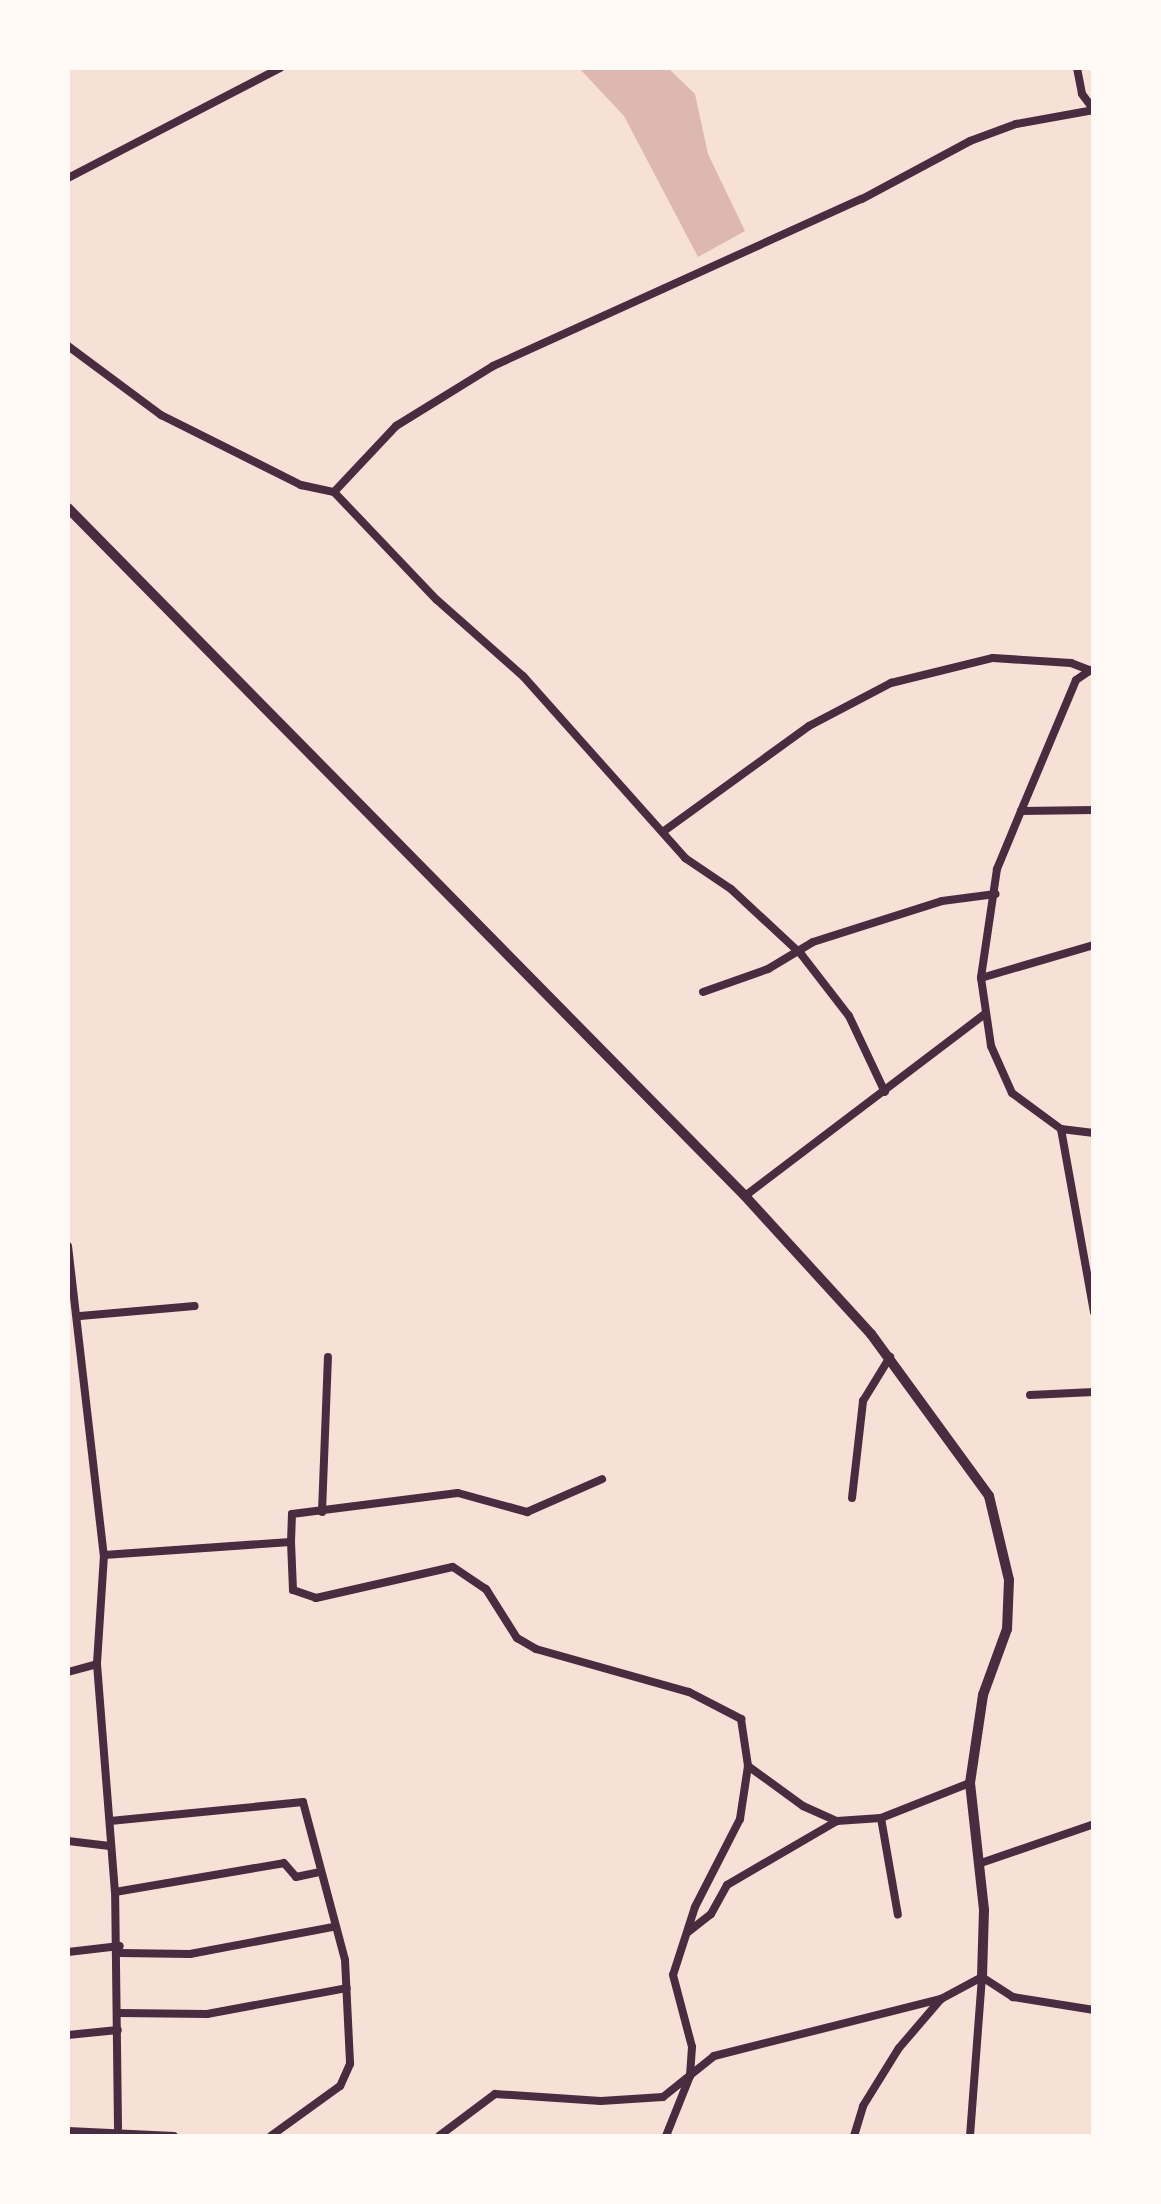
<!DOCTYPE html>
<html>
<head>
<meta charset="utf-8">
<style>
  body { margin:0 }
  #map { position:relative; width:1161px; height:2204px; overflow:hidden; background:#f7e1d7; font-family:"Open Sans",sans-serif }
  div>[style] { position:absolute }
  .water>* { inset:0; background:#dcb8b0 }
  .minor>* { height:8px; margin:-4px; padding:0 4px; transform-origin:4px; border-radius:4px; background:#4a2c40 }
  .tertiary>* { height:10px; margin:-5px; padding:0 5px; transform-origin:5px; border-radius:5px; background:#4a2c40 }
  span { translate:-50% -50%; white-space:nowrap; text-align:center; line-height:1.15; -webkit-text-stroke:9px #fffaf5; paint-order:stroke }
  .frame { position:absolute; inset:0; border:70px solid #fffaf5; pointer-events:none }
</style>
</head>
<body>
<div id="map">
  <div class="water">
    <div style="clip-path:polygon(579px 68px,668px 68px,695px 94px,708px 154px,745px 231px,698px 257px,624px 116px)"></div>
  </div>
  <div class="minor">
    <div style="left:1077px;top:68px;width:26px;rotate:79deg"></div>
    <div style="left:1082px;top:94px;width:20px;rotate:53deg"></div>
    <div style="left:68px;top:178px;width:239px;rotate:-27.4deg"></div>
    <div style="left:68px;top:346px;width:116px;rotate:36.6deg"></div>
    <div style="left:161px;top:415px;width:157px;rotate:26.6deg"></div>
    <div style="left:301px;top:485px;width:34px;rotate:12deg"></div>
    <div style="left:334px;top:492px;width:91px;rotate:-46.8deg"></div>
    <div style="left:396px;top:426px;width:114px;rotate:-31.7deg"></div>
    <div style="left:493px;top:366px;width:405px;rotate:-24.4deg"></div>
    <div style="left:862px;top:199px;width:123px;rotate:-28.2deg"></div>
    <div style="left:970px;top:141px;width:49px;rotate:-20.3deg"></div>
    <div style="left:1016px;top:124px;width:79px;rotate:-10.2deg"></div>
    <div style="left:334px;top:492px;width:149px;rotate:46.4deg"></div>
    <div style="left:437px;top:600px;width:115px;rotate:41.5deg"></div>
    <div style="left:523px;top:676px;width:244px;rotate:48.3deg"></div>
    <div style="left:685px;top:858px;width:55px;rotate:34deg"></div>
    <div style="left:731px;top:889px;width:96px;rotate:42.9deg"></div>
    <div style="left:801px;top:954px;width:78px;rotate:52.3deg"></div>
    <div style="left:849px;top:1016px;width:84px;rotate:64.7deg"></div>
    <div style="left:1094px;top:810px;width:73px;rotate:179.2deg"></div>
    <div style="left:1021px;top:811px;width:63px;rotate:112.5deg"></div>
    <div style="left:997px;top:869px;width:110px;rotate:98.4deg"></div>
    <div style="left:981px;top:978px;width:69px;rotate:81.6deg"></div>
    <div style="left:991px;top:1046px;width:51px;rotate:65.9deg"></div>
    <div style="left:1012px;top:1093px;width:61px;rotate:36.3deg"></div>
    <div style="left:1061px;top:1129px;width:33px;rotate:7deg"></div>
    <div style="left:1021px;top:811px;width:142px;rotate:-67.2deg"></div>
    <div style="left:1076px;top:680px;width:18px;rotate:-34deg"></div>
    <div style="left:664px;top:831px;width:179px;rotate:-35.9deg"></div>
    <div style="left:809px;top:726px;width:93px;rotate:-27.7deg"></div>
    <div style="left:891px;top:683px;width:105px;rotate:-13.8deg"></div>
    <div style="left:993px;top:658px;width:78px;rotate:3.7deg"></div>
    <div style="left:1071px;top:663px;width:25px;rotate:21deg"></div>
    <div style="left:981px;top:978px;width:118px;rotate:-16.3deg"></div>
    <div style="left:703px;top:992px;width:69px;rotate:-19.5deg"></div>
    <div style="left:768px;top:969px;width:52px;rotate:-31deg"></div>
    <div style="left:813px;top:942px;width:135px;rotate:-17.6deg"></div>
    <div style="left:942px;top:901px;width:54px;rotate:-7.4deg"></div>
    <div style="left:1061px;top:1129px;width:186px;rotate:79.8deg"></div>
    <div style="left:745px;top:1196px;width:301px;rotate:-37.2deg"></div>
    <div style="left:68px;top:1246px;width:311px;rotate:83.4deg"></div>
    <div style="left:104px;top:1555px;width:109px;rotate:93.7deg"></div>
    <div style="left:97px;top:1664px;width:229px;rotate:85.5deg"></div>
    <div style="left:80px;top:1316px;width:115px;rotate:-5deg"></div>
    <div style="left:1030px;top:1395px;width:64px;rotate:-2.7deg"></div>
    <div style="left:852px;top:1498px;width:98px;rotate:-83.5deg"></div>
    <div style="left:863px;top:1401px;width:52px;rotate:-58.5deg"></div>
    <div style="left:322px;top:1512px;width:155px;rotate:-87.8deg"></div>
    <div style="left:291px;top:1542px;width:28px;rotate:-88deg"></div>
    <div style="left:292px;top:1514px;width:167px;rotate:-7.2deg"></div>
    <div style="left:458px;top:1493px;width:72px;rotate:15.4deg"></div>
    <div style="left:527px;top:1512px;width:82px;rotate:-23.7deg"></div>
    <div style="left:104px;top:1555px;width:187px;rotate:-4deg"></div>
    <div style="left:291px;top:1542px;width:48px;rotate:87.6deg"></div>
    <div style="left:293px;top:1590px;width:24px;rotate:19deg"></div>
    <div style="left:316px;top:1598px;width:140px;rotate:-12.8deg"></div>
    <div style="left:453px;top:1567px;width:40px;rotate:34deg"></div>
    <div style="left:486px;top:1589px;width:58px;rotate:57.7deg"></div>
    <div style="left:517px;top:1638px;width:22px;rotate:30deg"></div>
    <div style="left:536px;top:1649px;width:159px;rotate:15.7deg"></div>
    <div style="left:689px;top:1692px;width:59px;rotate:27.4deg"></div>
    <div style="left:741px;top:1719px;width:48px;rotate:81.5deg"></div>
    <div style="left:748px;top:1766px;width:54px;rotate:98.6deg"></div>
    <div style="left:740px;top:1819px;width:99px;rotate:117.1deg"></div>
    <div style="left:695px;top:1907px;width:71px;rotate:107.9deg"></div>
    <div style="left:673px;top:1975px;width:74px;rotate:75.2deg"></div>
    <div style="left:692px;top:2047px;width:29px;rotate:94deg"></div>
    <div style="left:690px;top:2076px;width:65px;rotate:111.8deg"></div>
    <div style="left:68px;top:1672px;width:30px;rotate:-15deg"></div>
    <div style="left:748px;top:1766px;width:68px;rotate:36deg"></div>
    <div style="left:803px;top:1806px;width:37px;rotate:24deg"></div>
    <div style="left:881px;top:1818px;width:98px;rotate:80.1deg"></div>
    <div style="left:110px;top:1821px;width:194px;rotate:-5.6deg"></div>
    <div style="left:303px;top:1802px;width:163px;rotate:75.1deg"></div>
    <div style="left:345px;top:1960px;width:104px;rotate:87.2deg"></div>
    <div style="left:350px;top:2064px;width:24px;rotate:114deg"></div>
    <div style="left:340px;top:2086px;width:85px;rotate:144.1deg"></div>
    <div style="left:68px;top:1841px;width:42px;rotate:6.8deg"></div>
    <div style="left:978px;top:1864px;width:123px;rotate:-19deg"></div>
    <div style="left:688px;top:1932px;width:29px;rotate:-38deg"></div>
    <div style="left:711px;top:1914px;width:33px;rotate:-61deg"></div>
    <div style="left:727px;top:1885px;width:127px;rotate:-30.2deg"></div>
    <div style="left:837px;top:1821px;width:44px;rotate:-3.9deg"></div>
    <div style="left:881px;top:1818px;width:96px;rotate:-21.5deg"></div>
    <div style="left:68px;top:1952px;width:52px;rotate:-6.6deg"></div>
    <div style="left:120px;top:1953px;width:70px;rotate:0.8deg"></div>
    <div style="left:190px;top:1954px;width:146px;rotate:-10.7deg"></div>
    <div style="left:982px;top:1977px;width:37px;rotate:33deg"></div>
    <div style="left:1013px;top:1997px;width:82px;rotate:9.1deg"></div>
    <div style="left:119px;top:2013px;width:88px;rotate:0.7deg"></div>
    <div style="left:207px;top:2014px;width:142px;rotate:-10.5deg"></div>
    <div style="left:68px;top:2035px;width:50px;rotate:-5.7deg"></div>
    <div style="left:118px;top:2128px;width:236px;rotate:-90.7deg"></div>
    <div style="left:115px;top:1892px;width:171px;rotate:-9.7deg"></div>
    <div style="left:284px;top:1863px;width:18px;rotate:49deg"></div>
    <div style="left:296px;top:1877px;width:25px;rotate:-12deg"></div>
    <div style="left:68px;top:2131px;width:106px;rotate:2.7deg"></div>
    <div style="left:439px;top:2136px;width:70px;rotate:-36.9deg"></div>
    <div style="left:495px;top:2094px;width:106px;rotate:3.8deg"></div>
    <div style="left:601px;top:2101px;width:62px;rotate:-3.7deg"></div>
    <div style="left:663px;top:2097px;width:65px;rotate:-38.8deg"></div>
    <div style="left:714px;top:2056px;width:234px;rotate:-14.1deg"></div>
    <div style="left:941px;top:1999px;width:47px;rotate:-28.2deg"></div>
    <div style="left:854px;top:2136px;width:31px;rotate:-73deg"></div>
    <div style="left:863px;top:2106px;width:68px;rotate:-58.2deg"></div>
    <div style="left:899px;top:2048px;width:65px;rotate:-49.4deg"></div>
    <div style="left:970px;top:2136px;width:159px;rotate:-85.7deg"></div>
  </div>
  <div class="tertiary">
    <div style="left:68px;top:508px;width:965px;rotate:45.46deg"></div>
    <div style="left:745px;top:1196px;width:187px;rotate:47.6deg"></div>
    <div style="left:871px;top:1334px;width:200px;rotate:53.9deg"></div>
    <div style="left:989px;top:1496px;width:86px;rotate:76.6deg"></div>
    <div style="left:1009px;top:1580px;width:49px;rotate:92.3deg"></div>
    <div style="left:1007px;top:1629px;width:70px;rotate:110deg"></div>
    <div style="left:983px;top:1695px;width:89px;rotate:98.4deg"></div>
    <div style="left:970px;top:1783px;width:128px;rotate:83.7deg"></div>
    <div style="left:984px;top:1910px;width:67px;rotate:91.7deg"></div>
  </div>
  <div class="frame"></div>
</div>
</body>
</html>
